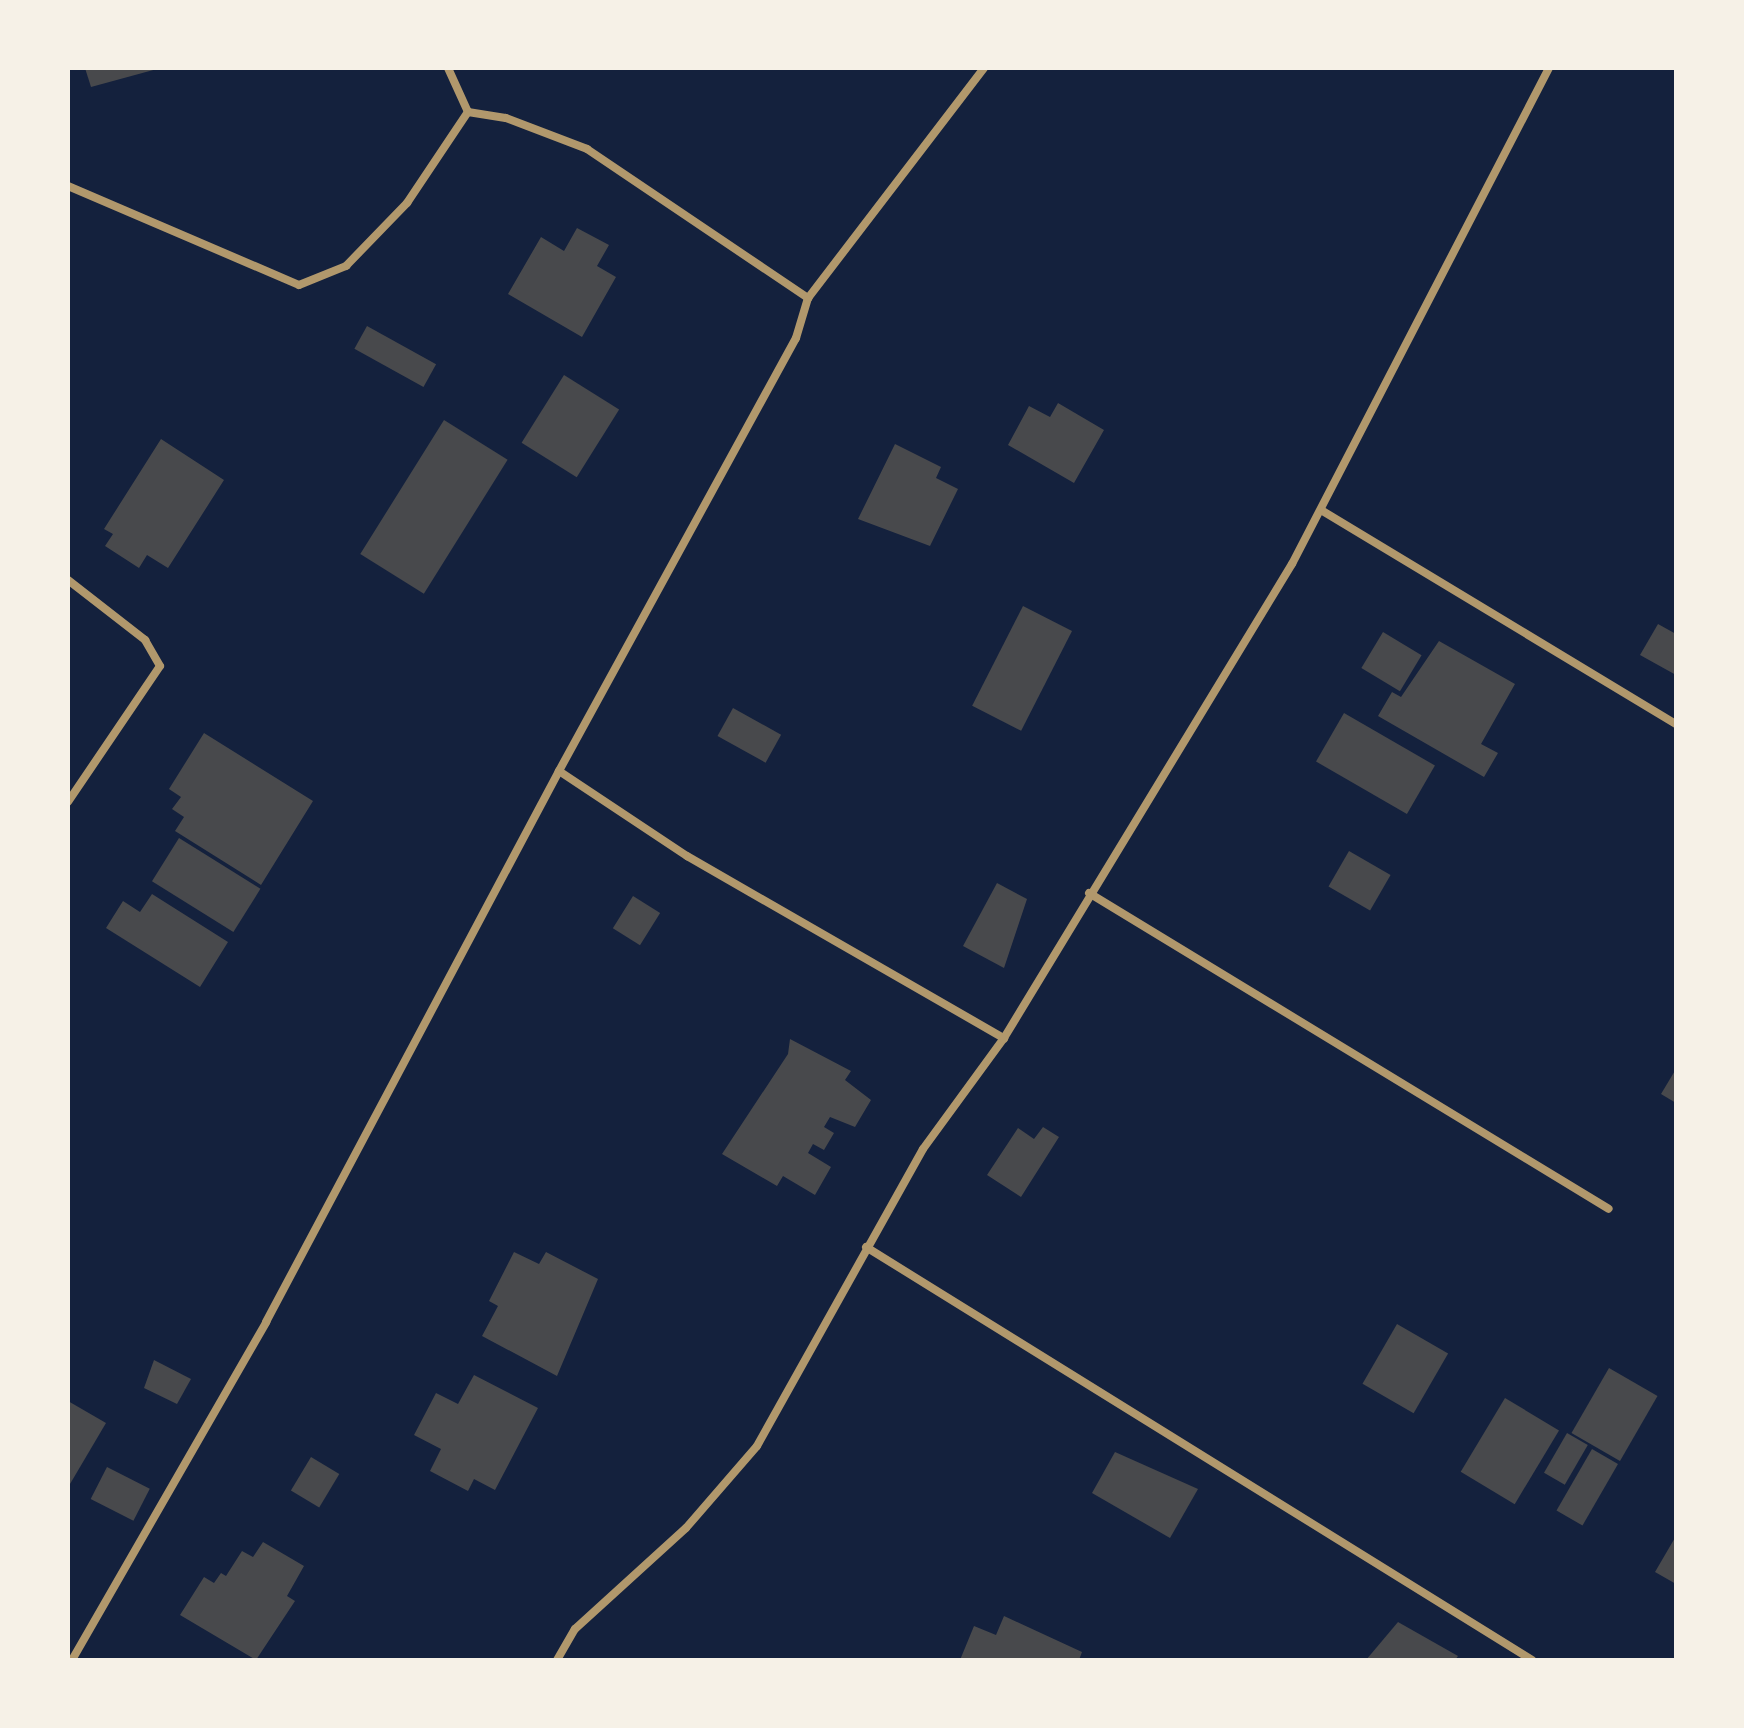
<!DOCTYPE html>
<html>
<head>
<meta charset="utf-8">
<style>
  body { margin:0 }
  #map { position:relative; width:1744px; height:1728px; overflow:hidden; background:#14213d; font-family:Arial,sans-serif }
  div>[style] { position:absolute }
  .building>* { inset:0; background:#48494c; transform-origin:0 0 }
  .minor>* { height:8px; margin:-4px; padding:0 4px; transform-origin:4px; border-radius:4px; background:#b1986c }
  span { translate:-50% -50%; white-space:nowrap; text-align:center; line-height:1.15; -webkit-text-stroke:6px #f6f1e7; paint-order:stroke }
  .frame { position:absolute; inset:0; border:70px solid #f6f1e7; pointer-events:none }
</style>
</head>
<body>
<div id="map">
  <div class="building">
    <div style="clip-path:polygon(85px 68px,157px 68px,157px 69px,91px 87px)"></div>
    <div style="clip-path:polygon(577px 228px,609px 245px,597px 266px,616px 277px,582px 337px,508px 294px,541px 237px,564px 251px)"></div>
    <div style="left:367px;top:326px;width:79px;height:26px;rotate:29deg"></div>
    <div style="left:564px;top:375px;width:65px;height:80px;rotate:32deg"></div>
    <div style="clip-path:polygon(1058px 403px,1104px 430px,1074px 483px,1008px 445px,1029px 406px,1050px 417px)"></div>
    <div style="left:444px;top:420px;width:75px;height:158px;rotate:32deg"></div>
    <div style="clip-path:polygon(161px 439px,224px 480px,168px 568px,147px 555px,139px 568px,105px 546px,113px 534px,104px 529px)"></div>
    <div style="clip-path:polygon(895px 444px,941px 467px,936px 478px,958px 489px,930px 546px,858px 519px)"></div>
    <div style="left:1023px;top:606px;width:55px;height:112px;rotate:27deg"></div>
    <div style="clip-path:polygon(1658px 624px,1676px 634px,1676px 675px,1640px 655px)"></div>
    <div style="left:1383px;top:632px;width:45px;height:42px;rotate:31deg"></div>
    <div style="clip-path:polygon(1439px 641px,1515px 684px,1481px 744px,1498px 753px,1484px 777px,1378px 716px,1392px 692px,1401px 697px)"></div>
    <div style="left:733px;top:708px;width:55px;height:32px;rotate:29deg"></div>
    <div style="left:1344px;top:713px;width:105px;height:56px;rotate:30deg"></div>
    <div style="clip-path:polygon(204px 733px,313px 801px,261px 885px,175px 831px,184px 817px,172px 809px,181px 797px,169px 789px)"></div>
    <div style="left:179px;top:838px;width:96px;height:51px;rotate:32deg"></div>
    <div style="left:1349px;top:851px;width:48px;height:41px;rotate:30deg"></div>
    <div style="clip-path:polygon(997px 883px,1027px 899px,1004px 968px,963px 946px)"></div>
    <div style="clip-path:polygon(152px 894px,228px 942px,200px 987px,106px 928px,123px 901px,140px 912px)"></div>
    <div style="left:633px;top:896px;width:32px;height:38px;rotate:32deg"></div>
    <div style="clip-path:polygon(790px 1039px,851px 1071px,845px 1080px,871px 1100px,855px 1127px,830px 1117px,824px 1127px,834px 1133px,824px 1150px,813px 1144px,808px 1153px,831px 1167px,815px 1195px,783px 1176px,777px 1186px,722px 1154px,788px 1054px)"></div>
    <div style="clip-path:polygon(1676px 1069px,1676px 1103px,1661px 1094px)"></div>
    <div style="clip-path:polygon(1043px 1127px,1059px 1137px,1021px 1197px,987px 1175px,1018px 1128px,1034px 1139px)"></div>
    <div style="clip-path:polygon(514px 1252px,539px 1264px,546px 1252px,598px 1279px,557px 1376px,482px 1336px,498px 1306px,489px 1301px)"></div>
    <div style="left:1397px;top:1324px;width:59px;height:69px;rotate:30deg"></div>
    <div style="clip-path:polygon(154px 1360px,191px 1379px,177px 1404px,144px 1388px)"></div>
    <div style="left:1609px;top:1368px;width:56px;height:75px;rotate:30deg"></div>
    <div style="clip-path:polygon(474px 1375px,538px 1408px,495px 1490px,474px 1479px,468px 1491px,430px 1471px,441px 1449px,414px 1435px,436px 1393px,458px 1404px)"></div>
    <div style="left:1505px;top:1398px;width:63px;height:86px;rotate:31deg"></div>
    <div style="clip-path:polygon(68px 1401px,106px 1423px,70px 1484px,68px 1482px)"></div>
    <div style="left:1567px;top:1433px;width:24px;height:46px;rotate:30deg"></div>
    <div style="left:1592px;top:1449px;width:30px;height:71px;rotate:30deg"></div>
    <div style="clip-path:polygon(1115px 1452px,1198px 1489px,1170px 1538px,1092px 1493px)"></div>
    <div style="left:311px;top:1457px;width:33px;height:39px;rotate:31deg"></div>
    <div style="left:107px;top:1467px;width:48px;height:36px;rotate:27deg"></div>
    <div style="clip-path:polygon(1676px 1536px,1676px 1584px,1655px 1572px)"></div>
    <div style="clip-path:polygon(263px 1542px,304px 1566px,287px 1596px,295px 1601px,256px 1660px,180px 1615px,204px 1577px,214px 1583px,221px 1573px,226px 1576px,242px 1551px,253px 1557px)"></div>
    <div style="clip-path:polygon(1004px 1616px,1082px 1652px,1079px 1660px,960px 1660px,974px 1626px,996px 1635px)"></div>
    <div style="clip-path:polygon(1398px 1622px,1458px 1656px,1455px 1660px,1366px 1660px)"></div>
  </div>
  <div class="minor">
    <div style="left:448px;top:68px;width:48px;rotate:65.6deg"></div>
    <div style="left:984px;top:68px;width:290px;rotate:127.4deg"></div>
    <div style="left:808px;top:298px;width:42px;rotate:106.7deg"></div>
    <div style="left:796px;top:338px;width:494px;rotate:118.7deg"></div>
    <div style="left:559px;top:771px;width:154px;rotate:33.6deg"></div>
    <div style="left:687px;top:856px;width:366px;rotate:29.9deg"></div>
    <div style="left:468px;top:112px;width:38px;rotate:9deg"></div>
    <div style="left:506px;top:118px;width:87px;rotate:20.9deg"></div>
    <div style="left:587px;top:149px;width:267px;rotate:34deg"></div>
    <div style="left:68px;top:186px;width:251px;rotate:23.2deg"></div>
    <div style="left:299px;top:285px;width:51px;rotate:-22deg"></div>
    <div style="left:346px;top:266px;width:88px;rotate:-45.9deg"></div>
    <div style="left:407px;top:203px;width:110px;rotate:-56.2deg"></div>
    <div style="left:1321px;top:510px;width:415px;rotate:31.1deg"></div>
    <div style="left:68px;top:580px;width:98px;rotate:37.9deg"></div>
    <div style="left:145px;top:640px;width:30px;rotate:60deg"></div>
    <div style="left:160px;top:666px;width:164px;rotate:124.1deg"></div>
    <div style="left:1089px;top:893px;width:608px;rotate:31.29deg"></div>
    <div style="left:866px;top:1247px;width:784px;rotate:31.8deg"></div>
    <div style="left:72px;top:1660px;width:390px;rotate:-60.1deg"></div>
    <div style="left:266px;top:1322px;width:624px;rotate:-62deg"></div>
    <div style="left:557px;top:1660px;width:36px;rotate:-60deg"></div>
    <div style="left:575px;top:1629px;width:150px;rotate:-42.3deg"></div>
    <div style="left:686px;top:1528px;width:108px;rotate:-49.1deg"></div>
    <div style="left:757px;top:1446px;width:340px;rotate:-60.8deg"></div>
    <div style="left:923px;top:1149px;width:137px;rotate:-53.9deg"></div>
    <div style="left:1004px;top:1038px;width:555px;rotate:-58.72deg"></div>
    <div style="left:1292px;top:564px;width:559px;rotate:-62.61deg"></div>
  </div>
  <div class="frame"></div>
</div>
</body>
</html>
